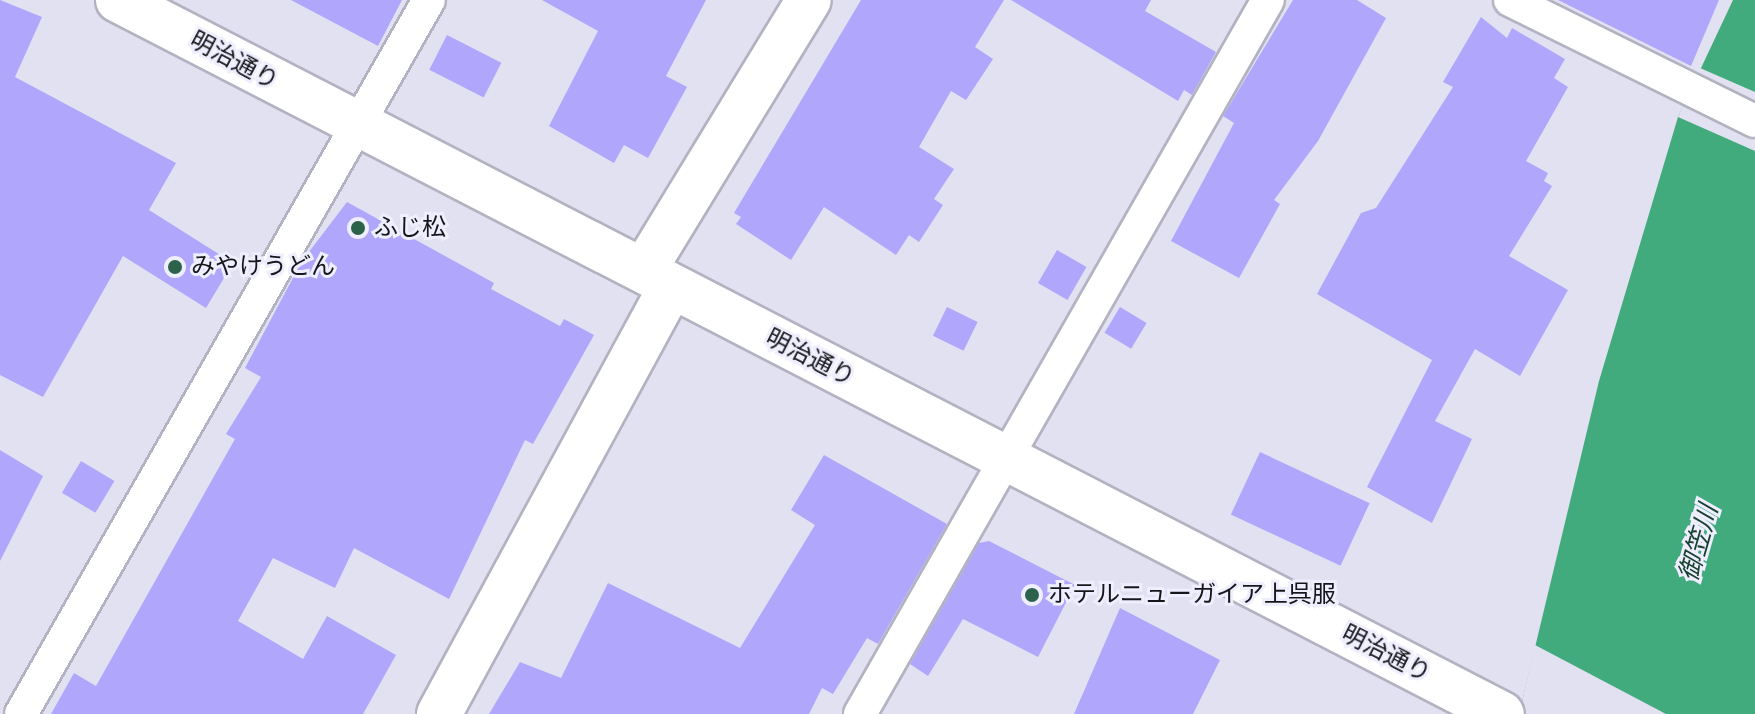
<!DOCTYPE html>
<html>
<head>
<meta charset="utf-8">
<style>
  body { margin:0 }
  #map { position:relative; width:1755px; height:714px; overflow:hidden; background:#e2e1f1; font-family:"DejaVu Sans","Noto Sans JP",sans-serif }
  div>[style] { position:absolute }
  .water>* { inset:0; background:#41ab7d }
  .pier>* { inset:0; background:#e2e1f1 }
  .building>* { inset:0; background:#b0a6fb; transform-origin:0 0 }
  .roads { filter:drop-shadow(2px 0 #b3b2c1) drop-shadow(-2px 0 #b3b2c1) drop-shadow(0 2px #b3b2c1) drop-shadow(0 -2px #b3b2c1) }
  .street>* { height:32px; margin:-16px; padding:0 16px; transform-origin:16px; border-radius:16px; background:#fff }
  .secondary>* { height:44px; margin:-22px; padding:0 22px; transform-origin:22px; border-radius:22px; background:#fff }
  .dots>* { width:22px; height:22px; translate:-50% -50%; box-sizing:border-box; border:4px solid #efeefe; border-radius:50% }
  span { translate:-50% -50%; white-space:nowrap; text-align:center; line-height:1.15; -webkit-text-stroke:6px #efeefe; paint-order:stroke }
  .street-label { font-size:24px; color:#15151a }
  .poi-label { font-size:24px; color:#15151a }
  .left { translate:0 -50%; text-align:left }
  .water-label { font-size:26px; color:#16422e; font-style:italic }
</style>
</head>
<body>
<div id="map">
  <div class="water">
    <div style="clip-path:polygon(1733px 0,1755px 0,1755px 714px,1519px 714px,1599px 381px,1678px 117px)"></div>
  </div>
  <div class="pier">
    <div style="clip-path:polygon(1700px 68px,1755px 92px,1755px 151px,1678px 117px)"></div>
    <div style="clip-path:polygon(1535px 645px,1666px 714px,1519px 714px)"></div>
  </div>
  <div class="building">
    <div style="clip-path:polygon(0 0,42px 17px,15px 77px,176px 163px,149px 210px,233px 263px,206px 308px,123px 256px,43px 397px,0 375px)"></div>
    <div style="clip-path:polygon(291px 0,402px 0,378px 46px)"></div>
    <div style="clip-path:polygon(542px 0,706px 0,666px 76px,687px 87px,648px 158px,624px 145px,614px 163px,549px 126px,598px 31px)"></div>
    <div style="clip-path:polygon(861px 0,1004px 0,975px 47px,993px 59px,966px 100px,951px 91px,919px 147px,954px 169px,934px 199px,943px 205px,919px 242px,909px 235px,896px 255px,824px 207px,791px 260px,736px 224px,741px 217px,734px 213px)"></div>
    <div style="clip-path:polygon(1011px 0,1151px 0,1145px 11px,1216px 52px,1192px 95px,1184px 90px,1178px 101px)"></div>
    <div style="clip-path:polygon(1293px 0,1357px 0,1386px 18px,1318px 141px,1274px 200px,1280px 204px,1239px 278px,1171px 241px,1234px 123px,1223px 116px)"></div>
    <div style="clip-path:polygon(1558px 0,1719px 0,1691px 66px)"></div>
    <div style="clip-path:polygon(1481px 17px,1507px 38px,1512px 28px,1565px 59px,1554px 78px,1568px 87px,1526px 161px,1548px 173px,1544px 181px,1552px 186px,1509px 256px,1568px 290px,1520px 376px,1475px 349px,1435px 421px,1472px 439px,1432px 523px,1367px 487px,1432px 360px,1317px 294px,1361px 213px,1376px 208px,1453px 87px,1443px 82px)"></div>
    <div style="left:447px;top:35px;width:61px;height:39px;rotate:27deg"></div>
    <div style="clip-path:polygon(347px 202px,494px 283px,491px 289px,560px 326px,564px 319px,594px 335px,533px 444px,525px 440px,449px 599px,354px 548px,335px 588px,273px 558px,238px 621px,303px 659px,327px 616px,396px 655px,363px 714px,51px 714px,74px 673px,96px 686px,235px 439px,226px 434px,261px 377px,245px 368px,302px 261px)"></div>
    <div style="left:1057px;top:250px;width:34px;height:38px;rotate:30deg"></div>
    <div style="left:947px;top:307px;width:34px;height:32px;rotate:26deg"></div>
    <div style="left:1120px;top:307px;width:31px;height:30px;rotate:31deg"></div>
    <div style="clip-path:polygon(0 450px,43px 476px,0 561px)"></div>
    <div style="left:1260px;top:452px;width:121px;height:69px;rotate:25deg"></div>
    <div style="clip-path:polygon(824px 455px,947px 524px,878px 644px,867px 638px,833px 694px,822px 688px,809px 714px,489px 714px,520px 662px,561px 678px,608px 583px,740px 648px,815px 525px,791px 510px)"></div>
    <div style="left:81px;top:461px;width:39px;height:37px;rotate:31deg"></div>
    <div style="clip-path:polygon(989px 541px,1075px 585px,1038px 657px,963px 619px,928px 676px,910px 664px,979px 543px)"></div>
    <div style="clip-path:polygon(1120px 608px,1220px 660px,1193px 714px,1074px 714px)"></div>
  </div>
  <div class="roads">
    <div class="street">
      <div style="left:1510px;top:0;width:273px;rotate:26.3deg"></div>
      <div style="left:21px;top:714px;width:822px;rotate:-60.26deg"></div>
      <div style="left:860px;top:714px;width:822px;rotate:-60.26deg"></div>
    </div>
    <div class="secondary">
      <div style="left:118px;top:0;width:1557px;rotate:27.29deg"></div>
      <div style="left:644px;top:270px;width:316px;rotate:-58.6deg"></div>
      <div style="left:439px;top:714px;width:487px;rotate:-61.5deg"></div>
    </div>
  </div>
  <div class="dots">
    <div style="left:358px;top:228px;background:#2c6249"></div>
    <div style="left:175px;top:267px;background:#2c6249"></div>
    <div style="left:1032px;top:595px;background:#2c6249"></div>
  </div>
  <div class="street-label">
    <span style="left:234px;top:61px;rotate:28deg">明治通り</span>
    <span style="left:810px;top:358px;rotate:27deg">明治通り</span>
    <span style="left:1386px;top:654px;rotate:27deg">明治通り</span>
  </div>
  <div class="poi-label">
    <span class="left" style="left:374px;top:228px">ふじ松</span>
    <span class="left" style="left:191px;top:267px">みやけうどん</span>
    <span class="left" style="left:1048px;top:595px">ホテルニューガイア上呉服</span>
  </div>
  <div class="water-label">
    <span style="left:1699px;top:543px;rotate:-74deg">御笠川</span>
  </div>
</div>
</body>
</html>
